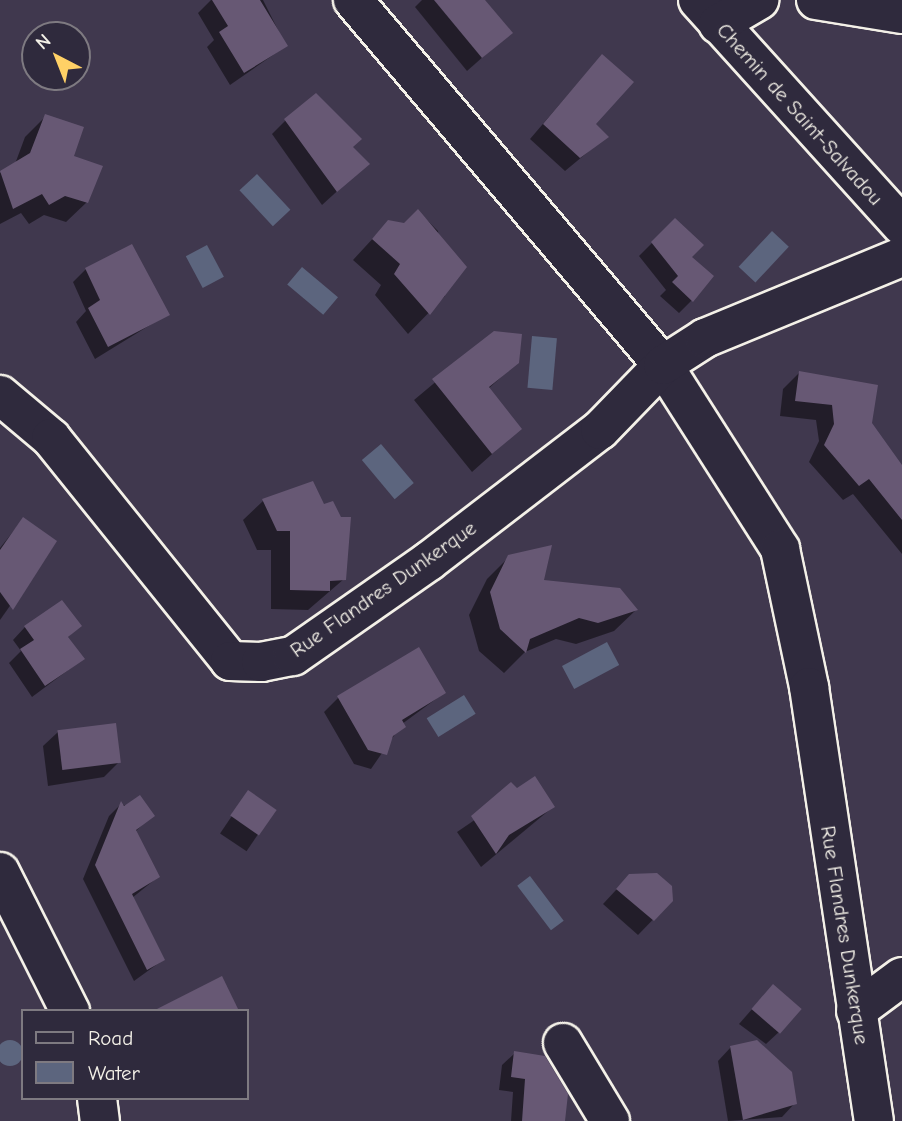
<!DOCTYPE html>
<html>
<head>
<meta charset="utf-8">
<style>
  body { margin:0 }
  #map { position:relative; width:902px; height:1121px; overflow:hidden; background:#40384e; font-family:"Comic Neue",sans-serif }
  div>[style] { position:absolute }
  .water>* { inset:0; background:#5c657e; transform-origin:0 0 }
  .round { border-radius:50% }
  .shadow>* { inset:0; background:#0007; transform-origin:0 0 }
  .building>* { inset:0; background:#675874; transform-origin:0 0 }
  .roads { filter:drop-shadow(2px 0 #f4f1e8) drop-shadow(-2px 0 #f4f1e8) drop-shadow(0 2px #f4f1e8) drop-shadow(0 -2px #f4f1e8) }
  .minor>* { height:38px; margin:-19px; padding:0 19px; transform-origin:19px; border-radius:19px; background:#2f2a3d }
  span { translate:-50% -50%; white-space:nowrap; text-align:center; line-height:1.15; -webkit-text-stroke:5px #2f2a3d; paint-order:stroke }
  .street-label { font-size:21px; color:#f4f1e8 }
  .legend { position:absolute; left:21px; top:1009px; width:228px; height:91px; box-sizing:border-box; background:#2f2a3d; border:2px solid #7e7a81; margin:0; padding:9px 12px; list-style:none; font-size:21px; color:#f4f1e8 }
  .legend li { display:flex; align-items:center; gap:14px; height:35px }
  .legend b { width:35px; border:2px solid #7e7a81 }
  .north { position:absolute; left:21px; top:21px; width:70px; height:70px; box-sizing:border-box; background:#2f2a3d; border:2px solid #7e7a81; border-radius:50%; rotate:318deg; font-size:19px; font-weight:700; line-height:28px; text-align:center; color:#f4f1e8 }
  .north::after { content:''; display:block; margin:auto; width:24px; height:32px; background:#ffd166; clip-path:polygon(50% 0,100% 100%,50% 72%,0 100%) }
</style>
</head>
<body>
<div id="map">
  <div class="water">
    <div style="left:257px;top:174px;width:49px;height:24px;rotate:47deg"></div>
    <div style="left:772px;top:231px;width:23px;height:49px;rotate:43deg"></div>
    <div style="left:207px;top:245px;width:36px;height:24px;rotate:62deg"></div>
    <div style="left:302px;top:267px;width:47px;height:23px;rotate:40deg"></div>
    <div style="left:532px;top:336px;width:25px;height:52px;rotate:5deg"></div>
    <div style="left:381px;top:444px;width:51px;height:25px;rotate:50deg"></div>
    <div style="left:607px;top:642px;width:26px;height:51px;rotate:62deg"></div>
    <div style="left:464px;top:695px;width:22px;height:44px;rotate:58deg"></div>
    <div style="left:530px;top:876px;width:56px;height:16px;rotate:53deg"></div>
    <div class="round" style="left:-3px;top:1040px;width:26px;height:26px"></div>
  </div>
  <div class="shadow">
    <div style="clip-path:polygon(211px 0,263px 0,286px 46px,230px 85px,207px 47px,214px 40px,198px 13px)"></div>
    <div style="clip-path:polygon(422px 0,483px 0,510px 33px,467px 71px,415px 7px)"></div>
    <div style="clip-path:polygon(589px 70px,593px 124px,606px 137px,565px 171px,530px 139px)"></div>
    <div style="clip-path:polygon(46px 116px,72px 158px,87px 202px,66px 222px,44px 215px,29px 224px,21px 213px,0 224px,0 173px,15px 164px,25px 137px)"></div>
    <div style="clip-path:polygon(286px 120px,351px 147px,367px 164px,322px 205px,272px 134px)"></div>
    <div style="clip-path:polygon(418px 211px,438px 231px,445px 296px,408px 334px,375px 295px,381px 285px,353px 260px,388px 222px,405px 225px)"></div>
    <div style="clip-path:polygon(675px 220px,690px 257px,692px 300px,679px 313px,660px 296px,666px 290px,639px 256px)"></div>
    <div style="clip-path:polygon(86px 269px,168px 314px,95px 359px,76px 322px,86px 311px,73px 282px)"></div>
    <div style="clip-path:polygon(494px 333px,518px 362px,488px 389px,520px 429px,472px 472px,414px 400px)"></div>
    <div style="clip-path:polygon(799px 373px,870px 424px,902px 468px,902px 554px,853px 494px,843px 500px,809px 462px,819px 441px,816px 420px,780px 416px,783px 389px)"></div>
    <div style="clip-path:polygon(263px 501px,324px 506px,344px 579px,308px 610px,271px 609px,271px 550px,257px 550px,243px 520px)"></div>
    <div style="clip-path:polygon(23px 519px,55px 542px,0 620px,0 548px)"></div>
    <div style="clip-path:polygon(509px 557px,542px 582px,636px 610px,614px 631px,576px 644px,556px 639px,525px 652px,504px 673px,479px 651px,469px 615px,487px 579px)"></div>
    <div style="clip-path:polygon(79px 626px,67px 638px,83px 659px,32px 697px,9px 663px,21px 651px,13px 640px,25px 627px)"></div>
    <div style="clip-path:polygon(444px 693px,402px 724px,371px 769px,354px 764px,324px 712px,338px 698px)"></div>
    <div style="clip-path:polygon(58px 732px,119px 762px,104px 777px,48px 786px,43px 746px)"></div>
    <div style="clip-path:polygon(517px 791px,553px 807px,481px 867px,457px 832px)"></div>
    <div style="left:248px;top:792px;width:32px;height:50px;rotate:34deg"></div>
    <div style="clip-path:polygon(121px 804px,152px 815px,135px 832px,158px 877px,132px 898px,163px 960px,134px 981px,83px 879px,109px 816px)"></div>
    <div style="clip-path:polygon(629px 876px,671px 901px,638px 935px,603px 904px)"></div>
    <div style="clip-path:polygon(760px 1000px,780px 1031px,766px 1044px,739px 1024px)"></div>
    <div style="clip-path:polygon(731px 1047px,795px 1103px,782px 1117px,728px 1121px,718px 1061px)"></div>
    <div style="clip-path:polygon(515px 1053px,563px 1121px,511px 1121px,513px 1092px,499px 1090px,502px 1065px)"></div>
  </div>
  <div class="building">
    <div style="clip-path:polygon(212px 0,260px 0,288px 46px,244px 73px,219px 32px,228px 26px)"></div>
    <div style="clip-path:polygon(434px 0,485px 0,513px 33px,482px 58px)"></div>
    <div style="clip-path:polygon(602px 54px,634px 82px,596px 124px,609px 137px,580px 158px,543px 124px)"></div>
    <div style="clip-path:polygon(316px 93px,362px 139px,353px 147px,370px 164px,337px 192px,284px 119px)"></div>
    <div style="clip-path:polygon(45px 114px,84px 127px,74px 156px,103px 166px,88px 203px,65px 196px,49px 205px,42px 194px,13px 209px,0 171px,30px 153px)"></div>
    <div style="clip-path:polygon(418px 209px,467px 267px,430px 315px,394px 274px,400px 264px,372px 239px,388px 220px,404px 223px)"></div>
    <div style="clip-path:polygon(675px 218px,704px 245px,692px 257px,714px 276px,693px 302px,672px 282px,678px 276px,651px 242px)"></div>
    <div style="clip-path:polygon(132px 244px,170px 315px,108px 347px,88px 308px,100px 300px,85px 268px)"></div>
    <div style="clip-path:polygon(494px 331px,522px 334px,519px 363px,489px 387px,522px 429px,492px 454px,432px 379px)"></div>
    <div style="clip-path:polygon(799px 371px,878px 385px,872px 423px,902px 465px,902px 520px,869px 479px,859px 486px,824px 445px,834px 424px,832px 405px,795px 401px)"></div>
    <div style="clip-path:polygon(313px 481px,324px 504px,333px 501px,341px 517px,351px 517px,346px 580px,330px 581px,330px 591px,290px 590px,290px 531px,277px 531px,262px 499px)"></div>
    <div style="clip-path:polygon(23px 517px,57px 541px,13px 610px,0 592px,0 550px)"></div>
    <div style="clip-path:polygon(552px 545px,544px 580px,620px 588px,638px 610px,598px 623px,579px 618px,530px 639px,526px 653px,500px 629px,490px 592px,508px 555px)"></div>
    <div style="clip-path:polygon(62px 600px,82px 626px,68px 637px,85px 659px,45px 686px,20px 649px,34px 640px,24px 626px)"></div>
    <div style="clip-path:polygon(419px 647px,446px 693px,402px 720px,406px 727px,393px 736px,387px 755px,368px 750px,337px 696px)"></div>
    <div style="left:116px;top:723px;width:40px;height:59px;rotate:83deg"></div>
    <div style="clip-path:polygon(535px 776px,555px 807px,509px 835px,496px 854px,471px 816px,511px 782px,517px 788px)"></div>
    <div style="left:248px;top:790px;width:35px;height:31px;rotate:35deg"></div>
    <div style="clip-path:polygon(140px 795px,155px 816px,136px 830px,160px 877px,132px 894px,165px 960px,147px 970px,95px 865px,121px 801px,124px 806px)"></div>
    <div style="clip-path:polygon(657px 873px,672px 886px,673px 901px,654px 921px,616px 889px,629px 874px)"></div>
    <div style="clip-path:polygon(222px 976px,239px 1011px,153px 1011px)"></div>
    <div style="left:773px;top:984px;width:38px;height:33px;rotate:41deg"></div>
    <div style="clip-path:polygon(757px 1040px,792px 1072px,797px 1104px,743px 1120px,730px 1046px)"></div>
    <div style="clip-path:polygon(514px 1051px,545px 1056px,568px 1094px,565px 1121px,522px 1121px,525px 1079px,511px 1077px)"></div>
  </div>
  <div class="roads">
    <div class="minor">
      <div style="left:353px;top:0;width:479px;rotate:49.7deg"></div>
      <div style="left:663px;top:365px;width:218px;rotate:57.5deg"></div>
      <div style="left:780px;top:549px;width:141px;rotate:78.1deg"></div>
      <div style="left:809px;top:687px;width:439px;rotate:81.5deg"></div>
      <div style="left:698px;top:0;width:304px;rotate:47.9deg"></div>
      <div style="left:816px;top:0;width:87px;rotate:9.2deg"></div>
      <div style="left:718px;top:24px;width:48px;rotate:-30.3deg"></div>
      <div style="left:0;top:395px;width:67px;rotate:40.1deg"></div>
      <div style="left:51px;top:438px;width:286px;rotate:51.2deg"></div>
      <div style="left:230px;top:661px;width:31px;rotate:2deg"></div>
      <div style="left:261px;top:662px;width:33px;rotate:-11deg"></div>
      <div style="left:293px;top:656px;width:166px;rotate:-34.9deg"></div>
      <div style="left:429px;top:561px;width:215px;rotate:-37.5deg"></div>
      <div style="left:600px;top:430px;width:91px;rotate:-45.9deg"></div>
      <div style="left:663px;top:365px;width:50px;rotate:-32.7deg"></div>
      <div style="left:705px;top:338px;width:213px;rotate:-22.4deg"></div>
      <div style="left:0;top:872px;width:156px;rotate:63.3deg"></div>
      <div style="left:856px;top:1011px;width:57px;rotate:-36.5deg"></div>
      <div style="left:563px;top:1043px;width:91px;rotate:58.9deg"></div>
      <div style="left:97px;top:1098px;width:23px;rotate:83deg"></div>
    </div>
  </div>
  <div class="street-label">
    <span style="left:800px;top:114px;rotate:48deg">Chemin de Saint-Salvadou</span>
    <span style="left:383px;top:589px;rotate:-35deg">Rue Flandres Dunkerque</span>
    <span style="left:845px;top:935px;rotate:81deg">Rue Flandres Dunkerque</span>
  </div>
  <ul class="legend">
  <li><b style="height:9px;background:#2f2a3d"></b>Road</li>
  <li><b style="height:19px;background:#5c657e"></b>Water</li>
  </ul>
  <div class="north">N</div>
</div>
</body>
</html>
